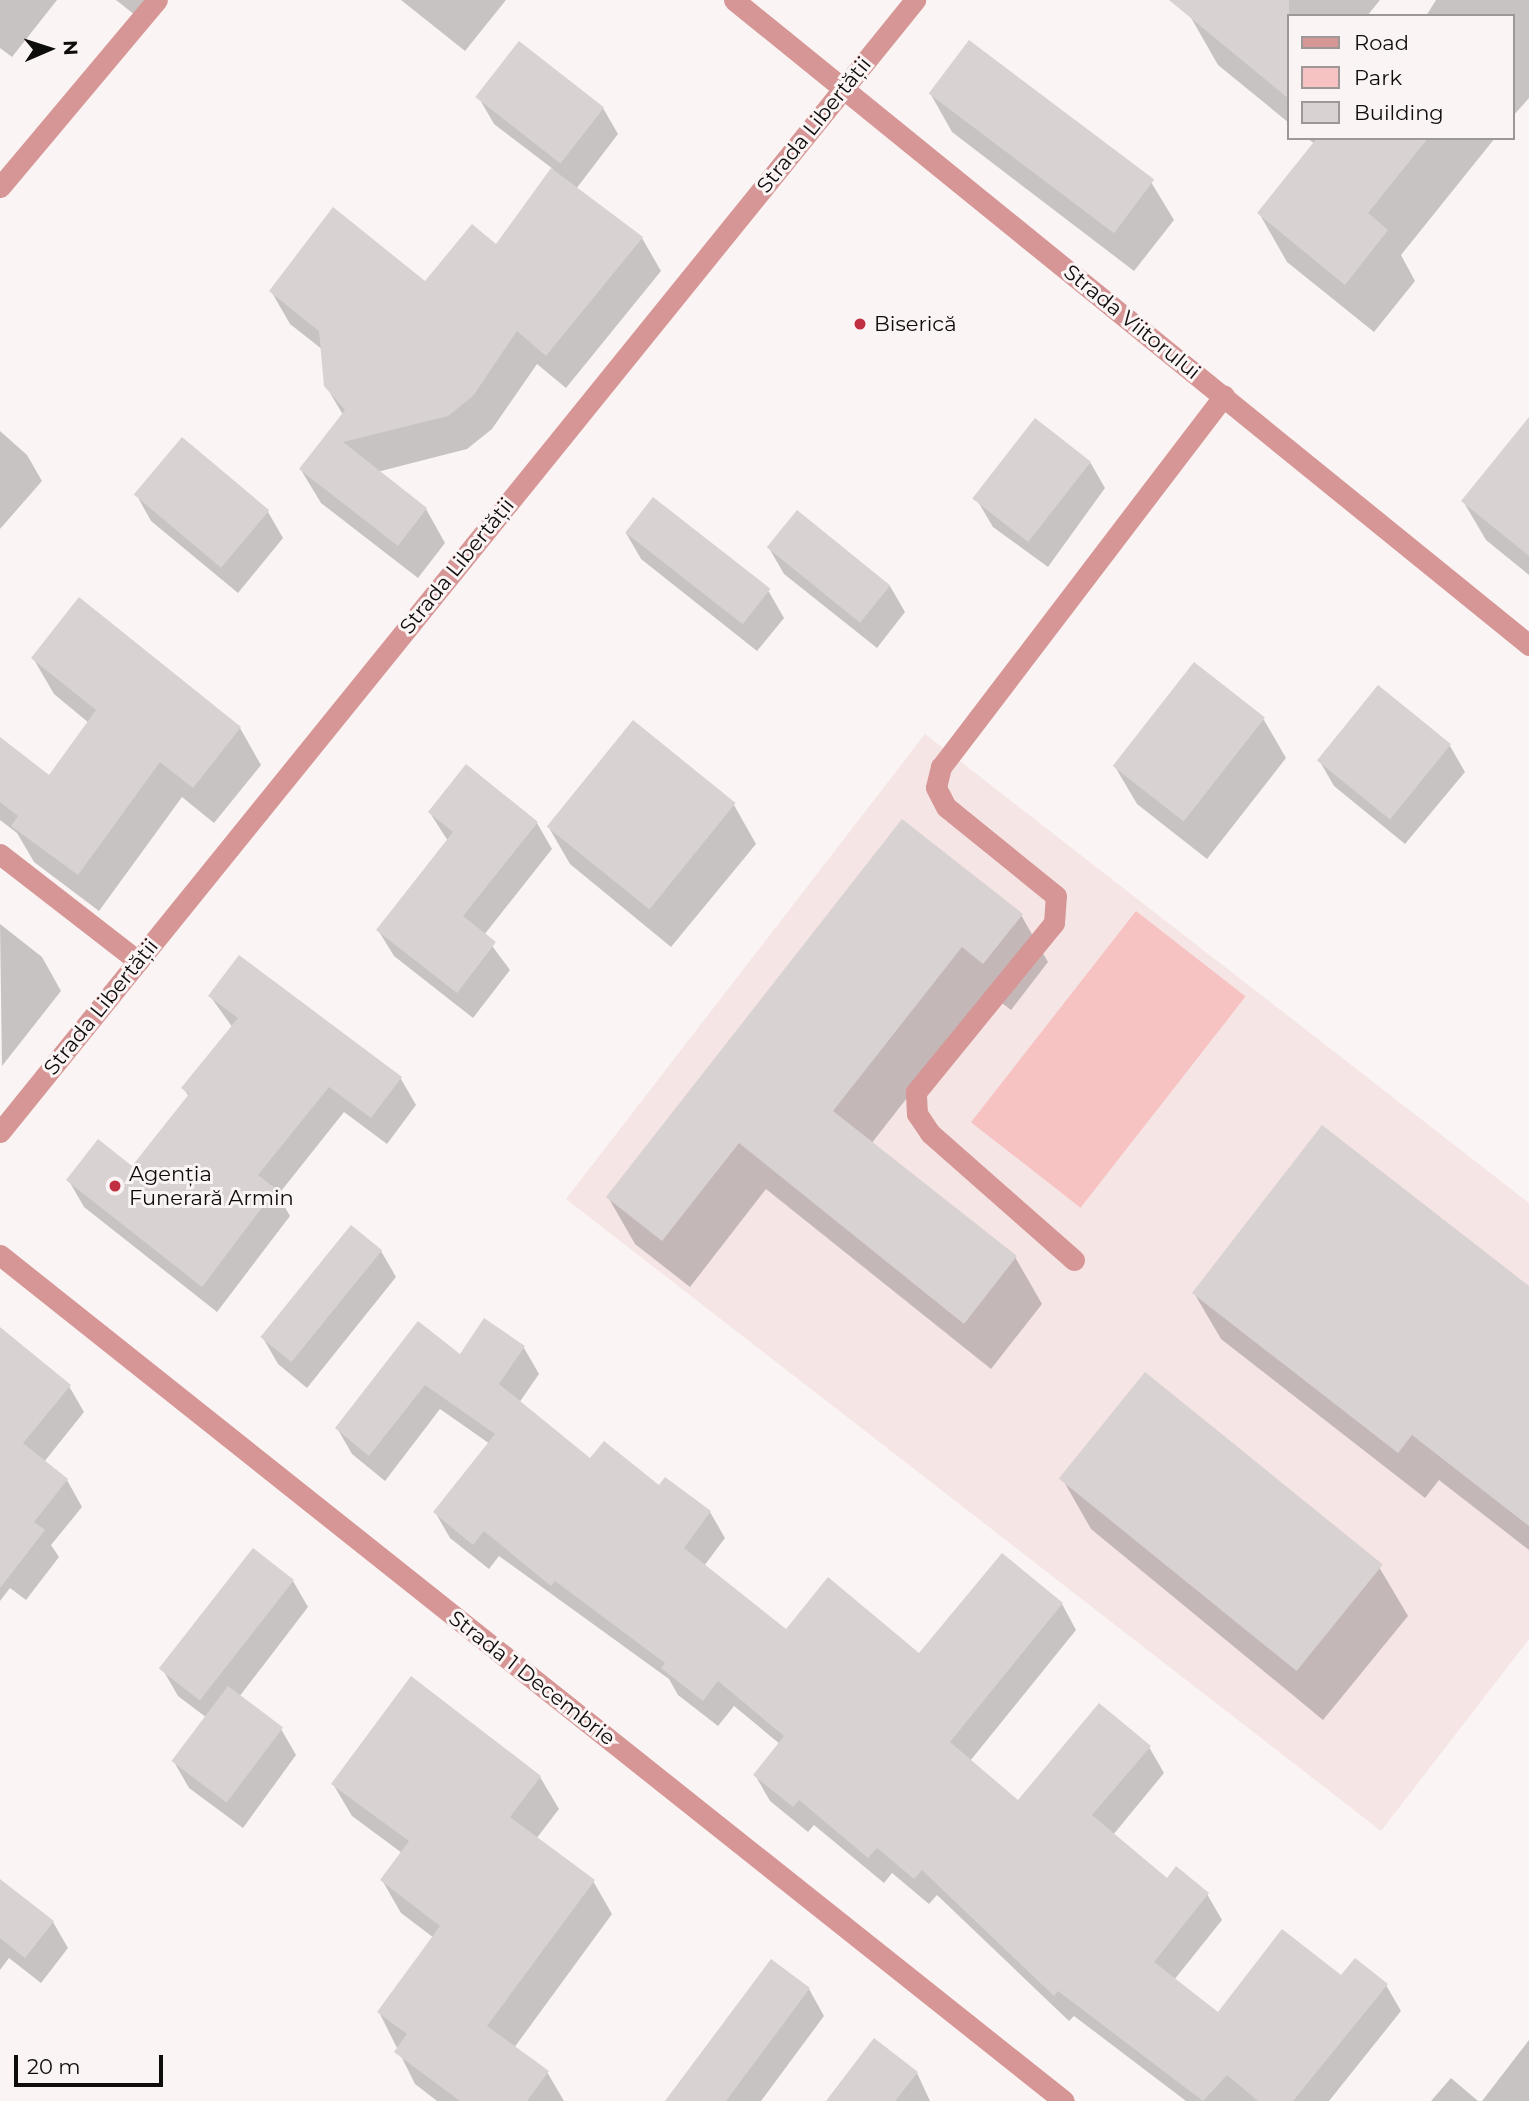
<!DOCTYPE html>
<html>
<head>
<meta charset="utf-8">
<style>
  body { margin:0 }
  #map { position:relative; width:1529px; height:2101px; overflow:hidden; background:#fbf4f4; font-family:Montserrat,sans-serif }
  div>[style] { position:absolute }
  .built>* { inset:0; background:#f5e5e5 }
  .green>* { inset:0; background:#f7c2c2; transform-origin:0 0 }
  .shadow>* { inset:0; background:#0003 }
  .building>* { inset:0; background:#d9d2d2; transform-origin:0 0 }
  .minor>* { height:21px; margin:-10.5px; padding:0 10.5px; transform-origin:10.5px; border-radius:10.5px; background:#d79696 }
  .dots>* { width:19px; height:19px; translate:-50% -50%; box-sizing:border-box; border:4px solid #fbf4f4; border-radius:50% }
  span { translate:-50% -50%; white-space:nowrap; text-align:center; line-height:1.15; -webkit-text-stroke:6px #fbf4f4; paint-order:stroke }
  .street-label { font-size:21px; color:#0f0c0c }
  .poi-label { font-size:21px; color:#0f0c0c }
  .left { translate:0 -50%; text-align:left }
  .legend { position:absolute; left:1287px; top:14px; width:228px; height:126px; box-sizing:border-box; background:#fbf4f4; border:2px solid #9d9797; margin:0; padding:9px 12px; list-style:none; font-size:21px; color:#0f0c0c }
  .legend li { display:flex; align-items:center; gap:14px; height:35px }
  .legend b { width:35px; border:2px solid #9d9797 }
  .north { position:absolute; left:14px; top:14px; width:70px; height:70px; -webkit-text-stroke:5px #fbf4f4; paint-order:stroke; rotate:87deg; font-size:19px; font-weight:700; line-height:28px; text-align:center; color:#0f0c0c }
  .north::after { content:''; display:block; margin:auto; width:24px; height:32px; background:#0f0c0c; clip-path:polygon(50% 0,100% 100%,50% 72%,0 100%) }
  .scale { position:absolute; left:14px; top:2055px; width:149px; height:32px; box-sizing:border-box; border:4px solid #0f0c0c; border-top:0; padding-left:9px; font-size:21px; line-height:24px; white-space:nowrap; color:#0f0c0c; -webkit-text-stroke:5px #fbf4f4; paint-order:stroke }
</style>
</head>
<body>
<div id="map">
  <div class="built">
    <div style="clip-path:polygon(925px 734px,1529px 1203px,1529px 1639px,1381px 1831px,566px 1199px)"></div>
  </div>
  <div class="green">
    <div style="left:1136px;top:911px;width:139px;height:268px;rotate:38deg"></div>
  </div>
  <div class="shadow">
    <div style="clip-path:polygon(0 0,57px 0,12px 57px,0 48px)"></div>
    <div style="clip-path:polygon(116px 0,164px 0,145px 23px)"></div>
    <div style="clip-path:polygon(401px 0,506px 0,465px 51px)"></div>
    <div style="clip-path:polygon(1203px 0,1380px 0,1367px 16px,1289px 16px,1289px 123px,1218px 65px,1190px 16px)"></div>
    <div style="clip-path:polygon(1436px 0,1529px 0,1529px 98px,1513px 116px,1513px 16px,1426px 16px)"></div>
    <div style="clip-path:polygon(930px 93px,1151px 182px,1174px 220px,1134px 271px,952px 132px)"></div>
    <div style="clip-path:polygon(479px 98px,603px 108px,618px 134px,576px 189px,642px 238px,661px 271px,566px 388px,537px 364px,492px 429px,467px 449px,377px 472px,426px 509px,445px 543px,418px 578px,321px 503px,301px 470px,343px 415px,326px 386px,323px 350px,290px 324px,271px 291px,425px 284px,496px 246px,553px 169px,494px 124px)"></div>
    <div style="clip-path:polygon(1307px 138px,1495px 138px,1401px 255px,1415px 281px,1374px 332px,1287px 262px,1259px 213px,1315px 144px)"></div>
    <div style="clip-path:polygon(1529px 420px,1529px 575px,1486px 540px,1463px 501px)"></div>
    <div style="clip-path:polygon(0 431px,27px 455px,42px 481px,0 529px)"></div>
    <div style="clip-path:polygon(1090px 462px,1105px 488px,1048px 567px,993px 527px,977px 500px)"></div>
    <div style="clip-path:polygon(136px 494px,268px 512px,283px 538px,238px 593px,151px 521px)"></div>
    <div style="clip-path:polygon(653px 499px,769px 592px,784px 618px,757px 651px,641px 559px,626px 533px)"></div>
    <div style="clip-path:polygon(769px 548px,890px 586px,905px 612px,877px 648px,784px 574px)"></div>
    <div style="clip-path:polygon(33px 658px,240px 728px,261px 765px,214px 823px,182px 797px,99px 911px,34px 862px,17px 833px,0 820px,0 739px,49px 777px,89px 723px,54px 694px)"></div>
    <div style="clip-path:polygon(1194px 664px,1264px 720px,1286px 758px,1207px 859px,1137px 804px,1114px 765px)"></div>
    <div style="clip-path:polygon(1450px 746px,1465px 772px,1405px 844px,1334px 786px,1319px 760px)"></div>
    <div style="clip-path:polygon(734px 805px,756px 844px,671px 947px,570px 864px,548px 826px)"></div>
    <div style="clip-path:polygon(430px 813px,537px 823px,552px 849px,484px 935px,510px 970px,473px 1018px,394px 956px,378px 930px,448px 841px)"></div>
    <div style="clip-path:polygon(902px 822px,1021px 915px,1048px 962px,1011px 1010px,989px 993px,871px 1144px,1015px 1257px,1042px 1304px,991px 1369px,766px 1189px,690px 1287px,635px 1244px,608px 1197px)"></div>
    <div style="clip-path:polygon(0 924px,42px 957px,61px 991px,2px 1066px)"></div>
    <div style="clip-path:polygon(239px 957px,401px 1079px,416px 1105px,387px 1144px,344px 1112px,278px 1195px,290px 1216px,217px 1312px,84px 1207px,69px 1181px,132px 1168px,189px 1097px,184px 1089px,233px 1028px,210px 996px)"></div>
    <div style="clip-path:polygon(381px 1251px,396px 1277px,307px 1388px,278px 1364px,263px 1338px)"></div>
    <div style="clip-path:polygon(1529px 1290px,1529px 1550px,1439px 1480px,1425px 1498px,1221px 1339px,1194px 1293px)"></div>
    <div style="clip-path:polygon(485px 1321px,524px 1348px,539px 1374px,519px 1403px,591px 1461px,710px 1512px,725px 1538px,704px 1566px,786px 1631px,920px 1655px,1062px 1604px,1076px 1630px,970px 1761px,1018px 1803px,1149px 1747px,1164px 1773px,1113px 1835px,1167px 1881px,1207px 1894px,1222px 1920px,1174px 1980px,1218px 2015px,1342px 1977px,1386px 1985px,1401px 2011px,1329px 2101px,1186px 2101px,1074px 2016px,1069px 2021px,937px 1895px,929px 1904px,892px 1873px,884px 1883px,814px 1825px,808px 1832px,770px 1801px,755px 1775px,780px 1744px,734px 1706px,718px 1726px,678px 1695px,669px 1679px,499px 1556px,489px 1569px,450px 1538px,435px 1512px,490px 1444px,440px 1409px,385px 1481px,352px 1454px,337px 1428px,460px 1356px)"></div>
    <div style="clip-path:polygon(0 1351px,69px 1386px,84px 1412px,44px 1462px,67px 1480px,82px 1507px,51px 1545px,59px 1557px,26px 1600px,10px 1588px,0 1601px)"></div>
    <div style="clip-path:polygon(1063px 1480px,1379px 1567px,1408px 1616px,1323px 1720px,1091px 1529px)"></div>
    <div style="clip-path:polygon(293px 1581px,308px 1607px,239px 1697px,281px 1729px,296px 1755px,243px 1828px,189px 1788px,174px 1762px,207px 1718px,178px 1696px,163px 1670px)"></div>
    <div style="clip-path:polygon(540px 1777px,559px 1809px,536px 1839px,593px 1881px,612px 1914px,514px 2048px,547px 2072px,564px 2101px,437px 2101px,415px 2084px,379px 2012px,434px 1938px,401px 1913px,382px 1880px,402px 1853px,352px 1816px,333px 1784px)"></div>
    <div style="clip-path:polygon(0 1881px,53px 1922px,68px 1948px,41px 1983px,9px 1958px,0 1970px)"></div>
    <div style="clip-path:polygon(771px 1962px,809px 1989px,824px 2016px,761px 2101px,667px 2101px)"></div>
    <div style="clip-path:polygon(1529px 2040px,1529px 2101px,1482px 2101px)"></div>
    <div style="clip-path:polygon(917px 2073px,930px 2101px,828px 2101px)"></div>
    <div style="clip-path:polygon(1451px 2078px,1478px 2101px,1431px 2101px)"></div>
  </div>
  <div class="building">
    <div style="clip-path:polygon(1169px 0,1289px 0,1289px 99px)"></div>
    <div style="left:969px;top:40px;width:232px;height:67px;rotate:37deg"></div>
    <div style="left:519px;top:41px;width:108px;height:71px;rotate:38deg"></div>
    <div style="clip-path:polygon(1317px 138px,1428px 138px,1368px 213px,1388px 230px,1345px 285px,1257px 213px)"></div>
    <div style="clip-path:polygon(551px 168px,643px 237px,546px 356px,517px 331px,473px 396px,448px 416px,343px 442px,427px 508px,398px 546px,299px 469px,345px 410px,324px 386px,319px 331px,269px 291px,333px 207px,425px 281px,472px 224px,496px 244px)"></div>
    <div style="clip-path:polygon(1529px 417px,1529px 556px,1461px 501px)"></div>
    <div style="left:1035px;top:418px;width:71px;height:102px;rotate:38deg"></div>
    <div style="left:182px;top:437px;width:114px;height:75px;rotate:40deg"></div>
    <div style="left:653px;top:497px;width:149px;height:45px;rotate:38deg"></div>
    <div style="left:797px;top:510px;width:120px;height:48px;rotate:39deg"></div>
    <div style="clip-path:polygon(79px 597px,241px 727px,193px 788px,160px 762px,78px 875px,11px 826px,18px 816px,0 802px,0 737px,49px 775px,96px 710px,31px 658px)"></div>
    <div style="left:1194px;top:662px;width:90px;height:132px;rotate:38deg"></div>
    <div style="left:1378px;top:685px;width:94px;height:97px;rotate:39deg"></div>
    <div style="left:633px;top:720px;width:132px;height:137px;rotate:39deg"></div>
    <div style="clip-path:polygon(466px 764px,538px 822px,463px 916px,496px 942px,457px 993px,376px 930px,453px 832px,428px 812px)"></div>
    <div style="clip-path:polygon(902px 819px,1023px 914px,983px 964px,962px 947px,833px 1111px,1017px 1256px,964px 1324px,739px 1143px,662px 1241px,606px 1197px)"></div>
    <div style="clip-path:polygon(239px 955px,402px 1077px,371px 1118px,329px 1087px,258px 1175px,276px 1189px,202px 1287px,66px 1180px,98px 1139px,132px 1166px,189px 1094px,181px 1088px,238px 1018px,208px 996px)"></div>
    <div style="clip-path:polygon(1322px 1125px,1529px 1286px,1529px 1526px,1412px 1435px,1398px 1453px,1192px 1293px)"></div>
    <div style="left:351px;top:1225px;width:40px;height:144px;rotate:39deg"></div>
    <div style="clip-path:polygon(484px 1318px,525px 1346px,499px 1384px,590px 1458px,604px 1441px,659px 1485px,665px 1477px,711px 1511px,684px 1548px,786px 1629px,828px 1577px,919px 1653px,1002px 1553px,1063px 1603px,950px 1742px,1018px 1800px,1099px 1703px,1151px 1746px,1092px 1815px,1167px 1878px,1176px 1866px,1209px 1893px,1154px 1962px,1218px 2012px,1282px 1929px,1341px 1975px,1355px 1958px,1388px 1984px,1293px 2101px,1258px 2101px,1227px 2075px,1203px 2101px,1058px 1991px,1054px 1996px,922px 1870px,914px 1879px,877px 1848px,868px 1858px,799px 1800px,793px 1807px,753px 1775px,784px 1736px,718px 1681px,703px 1701px,661px 1668px,665px 1663px,555px 1581px,551px 1586px,484px 1531px,473px 1545px,433px 1512px,495px 1434px,425px 1385px,369px 1456px,335px 1428px,418px 1321px,460px 1354px)"></div>
    <div style="clip-path:polygon(0 1327px,71px 1385px,23px 1443px,68px 1479px,34px 1522px,45px 1530px,0 1588px)"></div>
    <div style="left:1145px;top:1372px;width:306px;height:137px;rotate:39deg"></div>
    <div style="left:253px;top:1548px;width:52px;height:153px;rotate:38deg"></div>
    <div style="clip-path:polygon(411px 1676px,541px 1776px,510px 1817px,595px 1880px,487px 2026px,549px 2071px,527px 2101px,460px 2101px,394px 2052px,407px 2034px,377px 2012px,440px 1926px,380px 1880px,409px 1841px,331px 1784px)"></div>
    <div style="left:228px;top:1686px;width:69px;height:94px;rotate:37deg"></div>
    <div style="clip-path:polygon(0 1879px,54px 1921px,25px 1958px,0 1938px)"></div>
    <div style="clip-path:polygon(771px 1959px,810px 1988px,726px 2101px,665px 2101px)"></div>
    <div style="clip-path:polygon(874px 2038px,918px 2072px,895px 2101px,826px 2101px)"></div>
  </div>
  <div class="minor">
    <div style="left:734px;top:0;width:1024px;rotate:39.05deg"></div>
    <div style="left:0;top:187px;width:244px;rotate:-50deg"></div>
    <div style="left:0;top:854px;width:175px;rotate:37.8deg"></div>
    <div style="left:0;top:1132px;width:1456px;rotate:-51.05deg"></div>
    <div style="left:0;top:1255px;width:1359px;rotate:38.49deg"></div>
    <div style="left:1074px;top:1260px;width:192px;rotate:-138.6deg"></div>
    <div style="left:930px;top:1133px;width:23px;rotate:-124deg"></div>
    <div style="left:917px;top:1114px;width:22px;rotate:-93deg"></div>
    <div style="left:916px;top:1092px;width:218px;rotate:-50.8deg"></div>
    <div style="left:1054px;top:923px;width:27px;rotate:-86deg"></div>
    <div style="left:1056px;top:896px;width:141px;rotate:-141deg"></div>
    <div style="left:946px;top:807px;width:22px;rotate:-117deg"></div>
    <div style="left:936px;top:787px;width:21px;rotate:-76deg"></div>
    <div style="left:941px;top:767px;width:467px;rotate:-52.7deg"></div>
  </div>
  <div class="dots">
    <div style="left:860px;top:324px;background:#c02f42"></div>
    <div style="left:115px;top:1186px;background:#c02f42"></div>
  </div>
  <div class="street-label">
    <span style="left:814px;top:125px;rotate:-51deg">Strada Libertății</span>
    <span style="left:1132px;top:322px;rotate:39deg">Strada Viitorului</span>
    <span style="left:457px;top:566px;rotate:-51deg">Strada Libertății</span>
    <span style="left:101px;top:1007px;rotate:-51deg">Strada Libertății</span>
    <span style="left:532px;top:1678px;rotate:38deg">Strada 1 Decembrie</span>
  </div>
  <div class="poi-label">
    <span class="left" style="left:874px;top:324px">Biserică</span>
    <span class="left" style="left:129px;top:1186px">Agenția<br>Funerară Armin</span>
  </div>
  <ul class="legend">
  <li><b style="height:9px;background:#d79696"></b>Road</li>
  <li><b style="height:19px;background:#f7c2c2"></b>Park</li>
  <li><b style="height:19px;background:#d9d2d2"></b>Building</li>
  </ul>
  <div class="north">N</div>
  <div class="scale">20 m</div>
</div>
</body>
</html>
